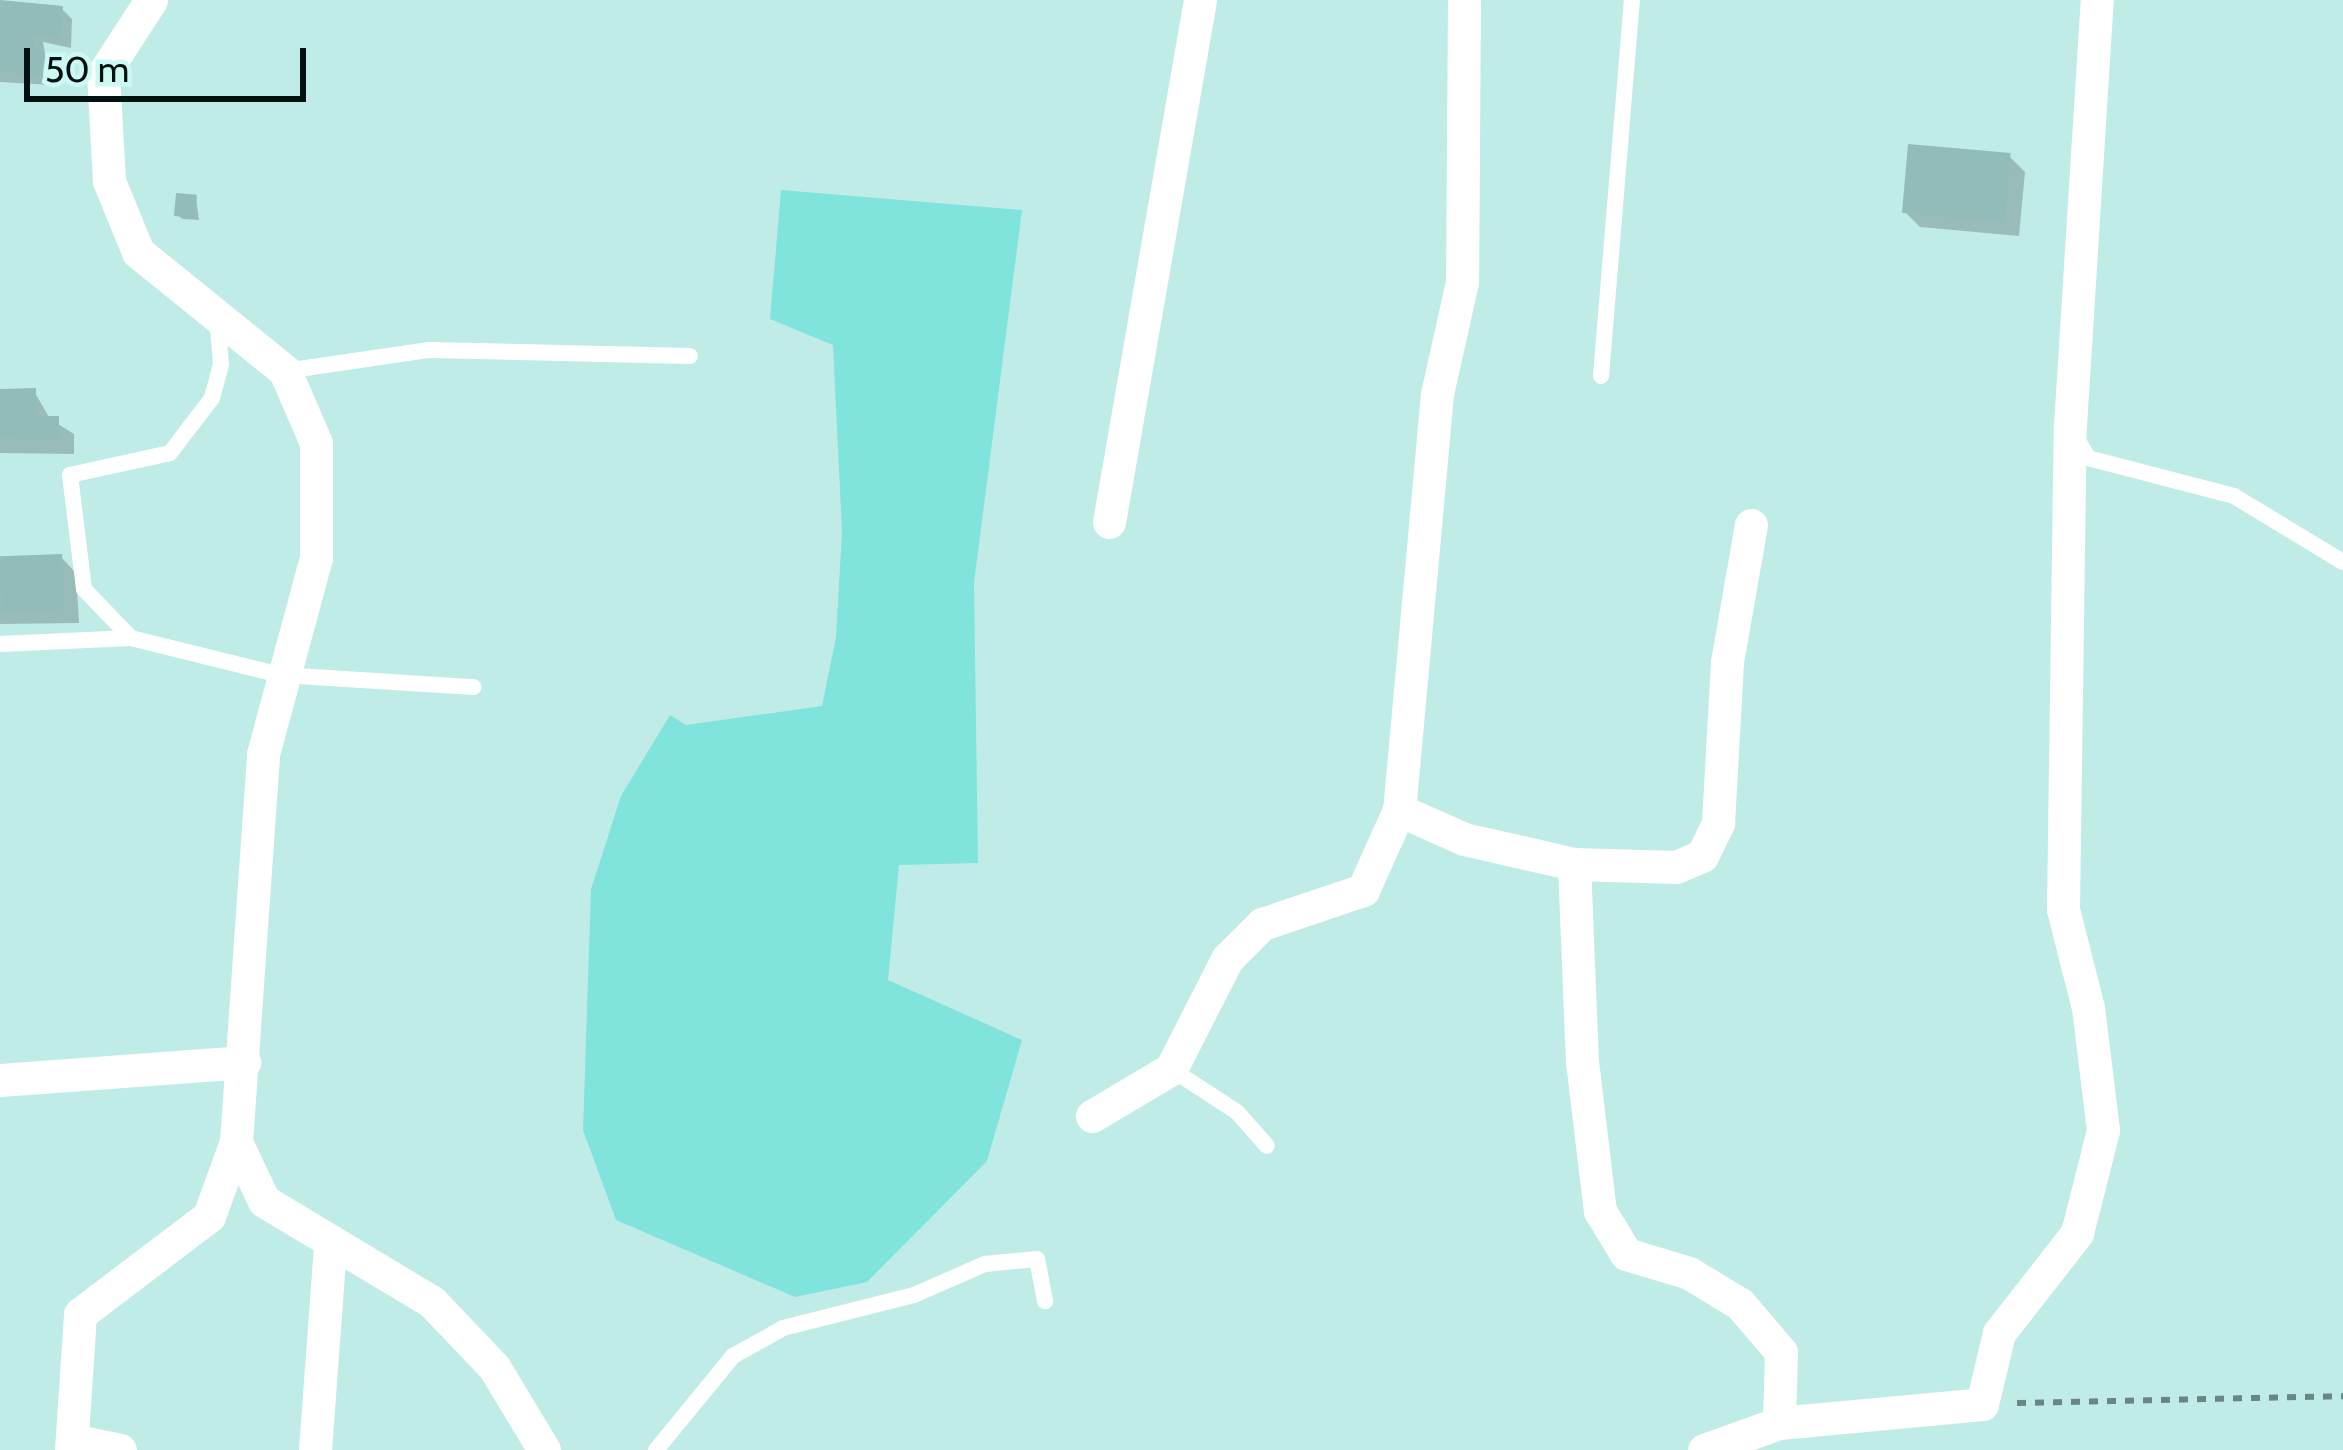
<!DOCTYPE html>
<html>
<head>
<meta charset="utf-8">
<style>
  body { margin:0 }
  #map { position:relative; width:2343px; height:1450px; overflow:hidden; background:#c0ece8; font-family:Cabin,sans-serif }
  div>[style] { position:absolute }
  .green>* { inset:0; background:#80e3dc }
  .shadow>* { inset:0; background:#0003 }
  .building>* { inset:0; background:#91bcb8; transform-origin:0 0 }
  .path>* { height:6px; margin-top:-3px; transform-origin:0; background:repeating-linear-gradient(90deg,#688684 0 9px,transparent 0 18px) }
  .service>* { height:16px; margin:-8px; padding:0 8px; transform-origin:8px; border-radius:8px; background:#fff }
  .minor>* { height:33px; margin:-16.5px; padding:0 16.5px; transform-origin:16.5px; border-radius:16.5px; background:#fff }
  span { translate:-50% -50%; white-space:nowrap; text-align:center; line-height:1.15; -webkit-text-stroke:9px #cdf9f5; paint-order:stroke }
  .scale { position:absolute; left:24px; top:48px; width:282px; height:54px; box-sizing:border-box; border:6px solid #031211; border-top:0; padding-left:15px; font-size:36px; line-height:42px; white-space:nowrap; color:#031211; -webkit-text-stroke:9px #cdf9f5; paint-order:stroke }
</style>
</head>
<body>
<div id="map">
  <div class="green">
    <div style="clip-path:polygon(781px 190px,1022px 210px,974px 583px,978px 863px,899px 865px,888px 980px,1022px 1040px,987px 1161px,867px 1282px,795px 1297px,616px 1220px,583px 1130px,591px 889px,621px 796px,670px 715px,686px 725px,822px 706px,836px 637px,842px 531px,833px 345px,770px 319px)"></div>
  </div>
  <div class="shadow">
    <div style="clip-path:polygon(0 2px,62px 9px,72px 19px,71px 48px,43px 42px,51px 85px,0 82px)"></div>
    <div style="clip-path:polygon(2009px 156px,2025px 172px,2019px 236px,1920px 227px,1904px 211px)"></div>
    <div style="clip-path:polygon(196px 198px,199px 220px,182px 219px,178px 215px)"></div>
    <div style="clip-path:polygon(34px 391px,50px 419px,74px 434px,74px 454px,0 453px,0 392px)"></div>
    <div style="clip-path:polygon(61px 557px,76px 573px,79px 623px,0 624px,0 560px)"></div>
  </div>
  <div class="building">
    <div style="clip-path:polygon(0 0,63px 6px,61px 40px,34px 34px,34px 49px,43px 51px,41px 76px,0 71px)"></div>
    <div style="left:1908px;top:144px;width:103px;height:69px;rotate:5deg"></div>
    <div style="left:176px;top:193px;width:21px;height:23px;rotate:5deg"></div>
    <div style="clip-path:polygon(36px 388px,36px 416px,59px 416px,59px 440px,0 438px,0 389px)"></div>
    <div style="left:62px;top:554px;width:55px;height:62px;rotate:88deg"></div>
  </div>
  <div class="path">
    <div style="left:2017px;top:1403px;width:326px;rotate:-1.2deg"></div>
  </div>
  <div class="service">
    <div style="left:285px;top:371px;width:146px;rotate:-8.3deg"></div>
    <div style="left:429px;top:350px;width:261px;rotate:1.3deg"></div>
    <div style="left:1601px;top:376px;width:377px;rotate:-85.3deg"></div>
    <div style="left:2076px;top:437px;width:24px;rotate:60deg"></div>
    <div style="left:2088px;top:458px;width:151px;rotate:14.6deg"></div>
    <div style="left:2234px;top:496px;width:127px;rotate:31.2deg"></div>
    <div style="left:131px;top:638px;width:68px;rotate:-133.8deg"></div>
    <div style="left:84px;top:589px;width:115px;rotate:-97deg"></div>
    <div style="left:70px;top:475px;width:102px;rotate:-12.4deg"></div>
    <div style="left:170px;top:453px;width:69px;rotate:-52.6deg"></div>
    <div style="left:212px;top:398px;width:35px;rotate:-75deg"></div>
    <div style="left:221px;top:364px;width:48px;rotate:-94.8deg"></div>
    <div style="left:0;top:644px;width:131px;rotate:-2.6deg"></div>
    <div style="left:131px;top:638px;width:154px;rotate:13.9deg"></div>
    <div style="left:281px;top:675px;width:193px;rotate:3.6deg"></div>
    <div style="left:1171px;top:1069px;width:79px;rotate:33.1deg"></div>
    <div style="left:1237px;top:1112px;width:45px;rotate:48.6deg"></div>
    <div style="left:656px;top:1450px;width:122px;rotate:-50.7deg"></div>
    <div style="left:733px;top:1356px;width:57px;rotate:-29.2deg"></div>
    <div style="left:783px;top:1328px;width:135px;rotate:-14.1deg"></div>
    <div style="left:914px;top:1295px;width:77px;rotate:-23.6deg"></div>
    <div style="left:985px;top:1264px;width:52px;rotate:-5.5deg"></div>
    <div style="left:1037px;top:1259px;width:43px;rotate:79.2deg"></div>
  </div>
  <div class="minor">
    <div style="left:1464px;top:0;width:282px;rotate:90.4deg"></div>
    <div style="left:1462px;top:282px;width:115px;rotate:102.6deg"></div>
    <div style="left:1437px;top:394px;width:418px;rotate:95.2deg"></div>
    <div style="left:1399px;top:810px;width:71px;rotate:24deg"></div>
    <div style="left:1464px;top:839px;width:113px;rotate:12.8deg"></div>
    <div style="left:1574px;top:864px;width:197px;rotate:87.7deg"></div>
    <div style="left:1582px;top:1061px;width:151px;rotate:83.2deg"></div>
    <div style="left:1600px;top:1211px;width:50px;rotate:58.8deg"></div>
    <div style="left:1626px;top:1254px;width:66px;rotate:16.8deg"></div>
    <div style="left:1689px;top:1273px;width:60px;rotate:31.3deg"></div>
    <div style="left:1740px;top:1304px;width:63px;rotate:49.5deg"></div>
    <div style="left:1781px;top:1352px;width:71px;rotate:91.6deg"></div>
    <div style="left:1109px;top:522px;width:530px;rotate:-80.11deg"></div>
    <div style="left:1574px;top:864px;width:102px;rotate:1.7deg"></div>
    <div style="left:1676px;top:867px;width:28px;rotate:-23deg"></div>
    <div style="left:1702px;top:856px;width:37px;rotate:-64deg"></div>
    <div style="left:1718px;top:823px;width:161px;rotate:-86.8deg"></div>
    <div style="left:1727px;top:662px;width:139px;rotate:-80.1deg"></div>
    <div style="left:0;top:1080px;width:245px;rotate:-4.2deg"></div>
    <div style="left:1092px;top:1116px;width:92px;rotate:-30.7deg"></div>
    <div style="left:1171px;top:1069px;width:123px;rotate:-63deg"></div>
    <div style="left:1227px;top:959px;width:49px;rotate:-45deg"></div>
    <div style="left:1262px;top:924px;width:107px;rotate:-18.6deg"></div>
    <div style="left:1363px;top:890px;width:88px;rotate:-65.8deg"></div>
    <div style="left:236px;top:1142px;width:65px;rotate:64.6deg"></div>
    <div style="left:264px;top:1201px;width:196px;rotate:31deg"></div>
    <div style="left:432px;top:1302px;width:90px;rotate:46.4deg"></div>
    <div style="left:494px;top:1367px;width:97px;rotate:58.9deg"></div>
    <div style="left:72px;top:1440px;width:49px;rotate:11.8deg"></div>
    <div style="left:71px;top:1450px;width:136px;rotate:-86.2deg"></div>
    <div style="left:80px;top:1314px;width:162px;rotate:-37.2deg"></div>
    <div style="left:209px;top:1216px;width:79px;rotate:-70deg"></div>
    <div style="left:236px;top:1142px;width:389px;rotate:-86deg"></div>
    <div style="left:263px;top:754px;width:203px;rotate:-74.9deg"></div>
    <div style="left:316px;top:558px;width:115px;rotate:-90deg"></div>
    <div style="left:316px;top:443px;width:78px;rotate:-113.3deg"></div>
    <div style="left:285px;top:371px;width:189px;rotate:-141deg"></div>
    <div style="left:138px;top:252px;width:77px;rotate:-112.2deg"></div>
    <div style="left:109px;top:181px;width:107px;rotate:-93.2deg"></div>
    <div style="left:103px;top:74px;width:88px;rotate:-57deg"></div>
    <div style="left:315px;top:1450px;width:204px;rotate:-85.8deg"></div>
    <div style="left:1704px;top:1450px;width:80px;rotate:-19.8deg"></div>
    <div style="left:1779px;top:1423px;width:204px;rotate:-5.3deg"></div>
    <div style="left:1982px;top:1404px;width:73px;rotate:-76.5deg"></div>
    <div style="left:1999px;top:1333px;width:127px;rotate:-52deg"></div>
    <div style="left:2077px;top:1233px;width:106px;rotate:-75.8deg"></div>
    <div style="left:2103px;top:1130px;width:123px;rotate:-97deg"></div>
    <div style="left:2088px;top:1008px;width:102px;rotate:-104.2deg"></div>
    <div style="left:2063px;top:909px;width:484px;rotate:-89.2deg"></div>
    <div style="left:2070px;top:425px;width:426px;rotate:-86.4deg"></div>
  </div>
  <div class="scale">50 m</div>
</div>
</body>
</html>
